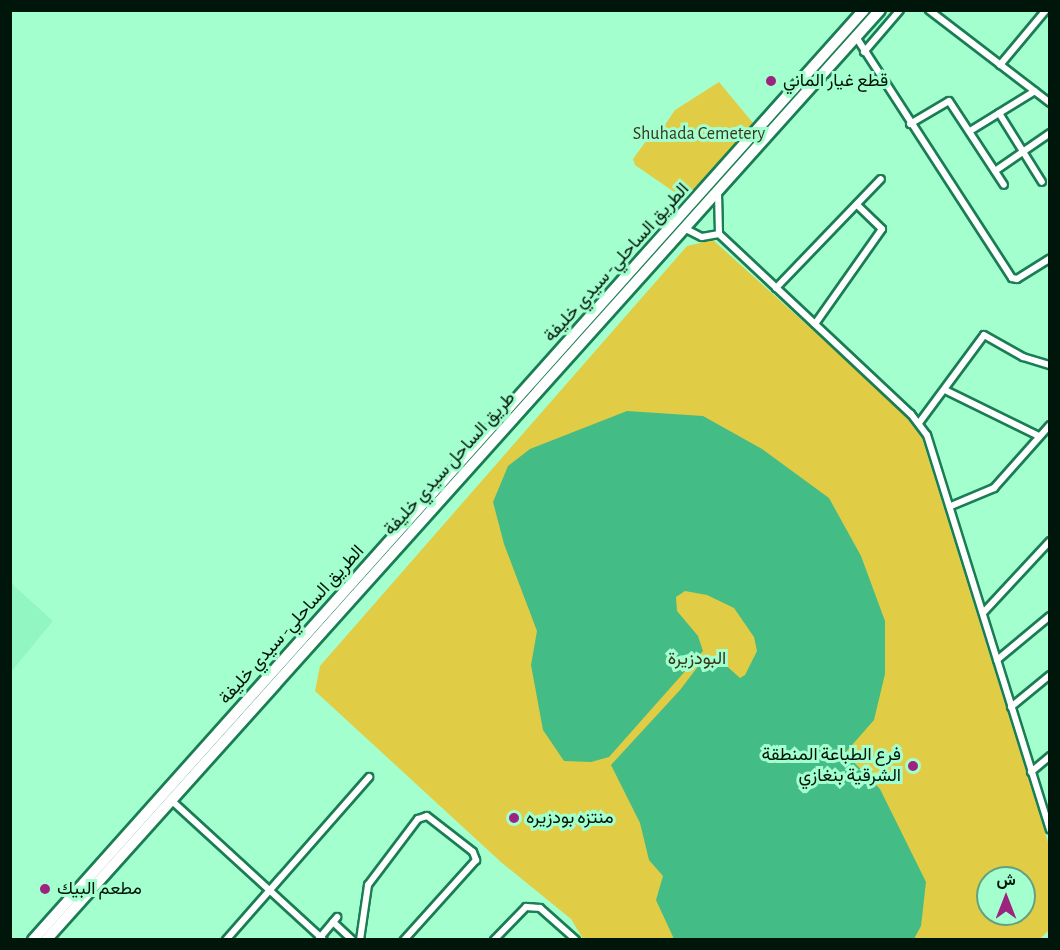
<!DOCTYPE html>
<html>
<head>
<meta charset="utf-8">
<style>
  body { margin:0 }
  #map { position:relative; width:1060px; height:950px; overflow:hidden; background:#a4ffcf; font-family:"Alegreya Sans",Vazirmatn,sans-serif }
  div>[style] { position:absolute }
  .built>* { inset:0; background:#92f6c2 }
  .green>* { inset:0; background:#e1cc45 }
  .water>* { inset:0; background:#44bc85 }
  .roads { filter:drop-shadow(2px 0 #1a7d54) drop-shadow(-2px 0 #1a7d54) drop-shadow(0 2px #1a7d54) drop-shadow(0 -2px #1a7d54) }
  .minor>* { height:6px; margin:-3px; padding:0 3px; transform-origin:3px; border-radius:3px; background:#fff }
  .trunk>* { height:10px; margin:-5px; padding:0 5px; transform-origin:5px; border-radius:5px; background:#fff }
  .dots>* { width:16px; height:16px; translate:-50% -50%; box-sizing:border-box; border:3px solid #a4ffcf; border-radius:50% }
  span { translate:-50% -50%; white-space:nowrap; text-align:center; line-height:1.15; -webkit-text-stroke:6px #a4ffcf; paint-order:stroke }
  .poi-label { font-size:18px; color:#00160a }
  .left { translate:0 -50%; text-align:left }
  .right { translate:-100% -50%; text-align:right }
  .park-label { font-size:18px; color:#39351d }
  .street-label { font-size:18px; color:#00160a }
  .frame { position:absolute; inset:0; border:12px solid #00160a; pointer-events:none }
  .north { position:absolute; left:976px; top:866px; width:60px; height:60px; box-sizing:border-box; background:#a4ffcf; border:2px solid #62a280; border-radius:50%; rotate:0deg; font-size:16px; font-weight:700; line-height:24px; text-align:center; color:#00160a }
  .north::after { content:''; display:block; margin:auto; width:21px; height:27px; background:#9c247e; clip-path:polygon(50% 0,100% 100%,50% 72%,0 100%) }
</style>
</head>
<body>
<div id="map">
  <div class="built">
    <div style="clip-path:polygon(10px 582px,53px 621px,11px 672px,10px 672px)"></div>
  </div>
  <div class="green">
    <div style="clip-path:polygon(719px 82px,753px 123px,689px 194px,680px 196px,635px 165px,633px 159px,654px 130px,660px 132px,675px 110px)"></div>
    <div style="clip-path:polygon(evenodd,713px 240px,900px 409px,922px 438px,1049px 845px,1049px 930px,1039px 940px,583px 939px,571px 919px,502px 863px,315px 691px,320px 666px,687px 246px,713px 240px,988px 878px,1024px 878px,1024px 914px,988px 914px,988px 878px)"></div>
  </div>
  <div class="water">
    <div style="clip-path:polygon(627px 411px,703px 416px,762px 449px,829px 498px,861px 556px,885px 621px,885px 674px,874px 720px,845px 753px,880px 789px,926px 882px,921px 926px,914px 939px,674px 939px,656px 900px,663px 876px,649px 860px,640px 823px,611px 765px,680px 690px,706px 656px,720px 660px,740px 678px,745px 675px,757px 651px,754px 637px,734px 608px,707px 595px,685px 591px,676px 597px,677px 611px,698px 636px,703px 651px,609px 757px,591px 762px,564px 761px,543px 730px,531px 665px,537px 631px,504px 544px,493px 502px,508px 466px,530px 449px)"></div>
  </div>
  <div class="roads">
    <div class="minor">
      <div style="left:929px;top:10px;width:153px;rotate:37.5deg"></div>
      <div style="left:856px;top:37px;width:287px;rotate:57.1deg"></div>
      <div style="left:1012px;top:278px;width:5px;rotate:11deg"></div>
      <div style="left:1017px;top:279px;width:39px;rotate:-32deg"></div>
      <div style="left:864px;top:52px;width:55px;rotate:-49.4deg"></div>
      <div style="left:1000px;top:65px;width:72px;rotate:-50.1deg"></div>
      <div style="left:999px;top:113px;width:81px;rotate:58.1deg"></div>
      <div style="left:910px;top:124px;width:45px;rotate:-30.5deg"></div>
      <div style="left:949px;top:101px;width:100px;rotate:56.8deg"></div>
      <div style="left:970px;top:131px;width:76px;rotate:-31.6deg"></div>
      <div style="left:995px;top:171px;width:67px;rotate:-34.6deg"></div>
      <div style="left:718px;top:193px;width:41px;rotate:88.6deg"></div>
      <div style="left:719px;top:234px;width:263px;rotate:43.2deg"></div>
      <div style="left:911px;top:414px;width:26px;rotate:53deg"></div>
      <div style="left:927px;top:435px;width:413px;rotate:72.7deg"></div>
      <div style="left:684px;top:228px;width:20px;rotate:27deg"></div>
      <div style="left:702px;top:237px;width:17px;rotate:-10deg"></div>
      <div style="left:776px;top:288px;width:151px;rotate:-46.1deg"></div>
      <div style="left:815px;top:324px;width:116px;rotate:-54.8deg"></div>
      <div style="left:882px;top:229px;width:35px;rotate:-136deg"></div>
      <div style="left:945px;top:390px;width:105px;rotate:26.1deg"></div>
      <div style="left:919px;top:423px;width:109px;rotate:-53.5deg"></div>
      <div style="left:984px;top:335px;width:45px;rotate:29.4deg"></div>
      <div style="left:1023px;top:357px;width:28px;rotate:17deg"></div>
      <div style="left:951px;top:506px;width:47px;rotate:-22.7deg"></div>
      <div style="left:994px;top:488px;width:84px;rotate:-48.4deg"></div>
      <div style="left:983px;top:613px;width:98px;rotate:-47.1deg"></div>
      <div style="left:997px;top:660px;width:69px;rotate:-39.7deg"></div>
      <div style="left:1011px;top:707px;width:50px;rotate:-39.4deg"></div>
      <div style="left:1031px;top:772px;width:25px;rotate:-40deg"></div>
      <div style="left:171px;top:800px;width:207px;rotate:42.5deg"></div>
      <div style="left:333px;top:922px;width:26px;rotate:43deg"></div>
      <div style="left:226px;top:940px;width:217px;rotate:-48.7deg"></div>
      <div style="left:318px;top:940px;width:30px;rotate:-50deg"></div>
      <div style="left:360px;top:940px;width:56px;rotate:-81.7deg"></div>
      <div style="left:368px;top:885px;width:83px;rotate:-52.9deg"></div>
      <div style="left:418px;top:819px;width:9px;rotate:-18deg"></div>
      <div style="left:427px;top:816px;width:58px;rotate:38deg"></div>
      <div style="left:473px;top:852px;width:9px;rotate:69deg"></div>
      <div style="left:476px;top:860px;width:108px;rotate:132deg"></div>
      <div style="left:494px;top:940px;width:46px;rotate:-45.9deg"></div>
      <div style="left:526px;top:907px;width:14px;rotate:4deg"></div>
      <div style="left:540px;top:908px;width:48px;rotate:41.6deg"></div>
    </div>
    <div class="trunk">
      <div style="left:33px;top:940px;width:1247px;rotate:-48.22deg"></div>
      <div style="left:46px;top:940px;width:1249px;rotate:-48.12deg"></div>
    </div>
  </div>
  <div class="dots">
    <div style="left:771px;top:81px;background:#9c247e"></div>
    <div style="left:913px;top:766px;background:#9c247e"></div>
    <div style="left:514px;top:818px;background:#9c247e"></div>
    <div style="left:45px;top:889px;background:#9c247e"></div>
  </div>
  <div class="poi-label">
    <span class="left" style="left:783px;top:81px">قطع غيار الماني</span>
    <span class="right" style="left:901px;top:766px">فرع الطباعة المنطقة<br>الشرقية بنغازي</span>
    <span class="left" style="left:526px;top:818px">منتزه بودزيره</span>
    <span class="left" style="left:57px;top:889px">مطعم البيك</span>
  </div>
  <div class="park-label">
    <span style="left:699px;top:134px">Shuhada Cemetery</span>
    <span style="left:697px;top:659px">البودزيرة</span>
  </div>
  <div class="street-label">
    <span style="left:617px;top:263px;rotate:-48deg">الطريق الساحلي- سيدي خليفة</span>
    <span style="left:450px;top:464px;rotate:-48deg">طريق الساحل سيدي خليفة</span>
    <span style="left:292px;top:625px;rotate:-48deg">الطريق الساحلي- سيدي خليفة</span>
  </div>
  <div class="frame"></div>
  <div class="north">ش</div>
</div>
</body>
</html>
